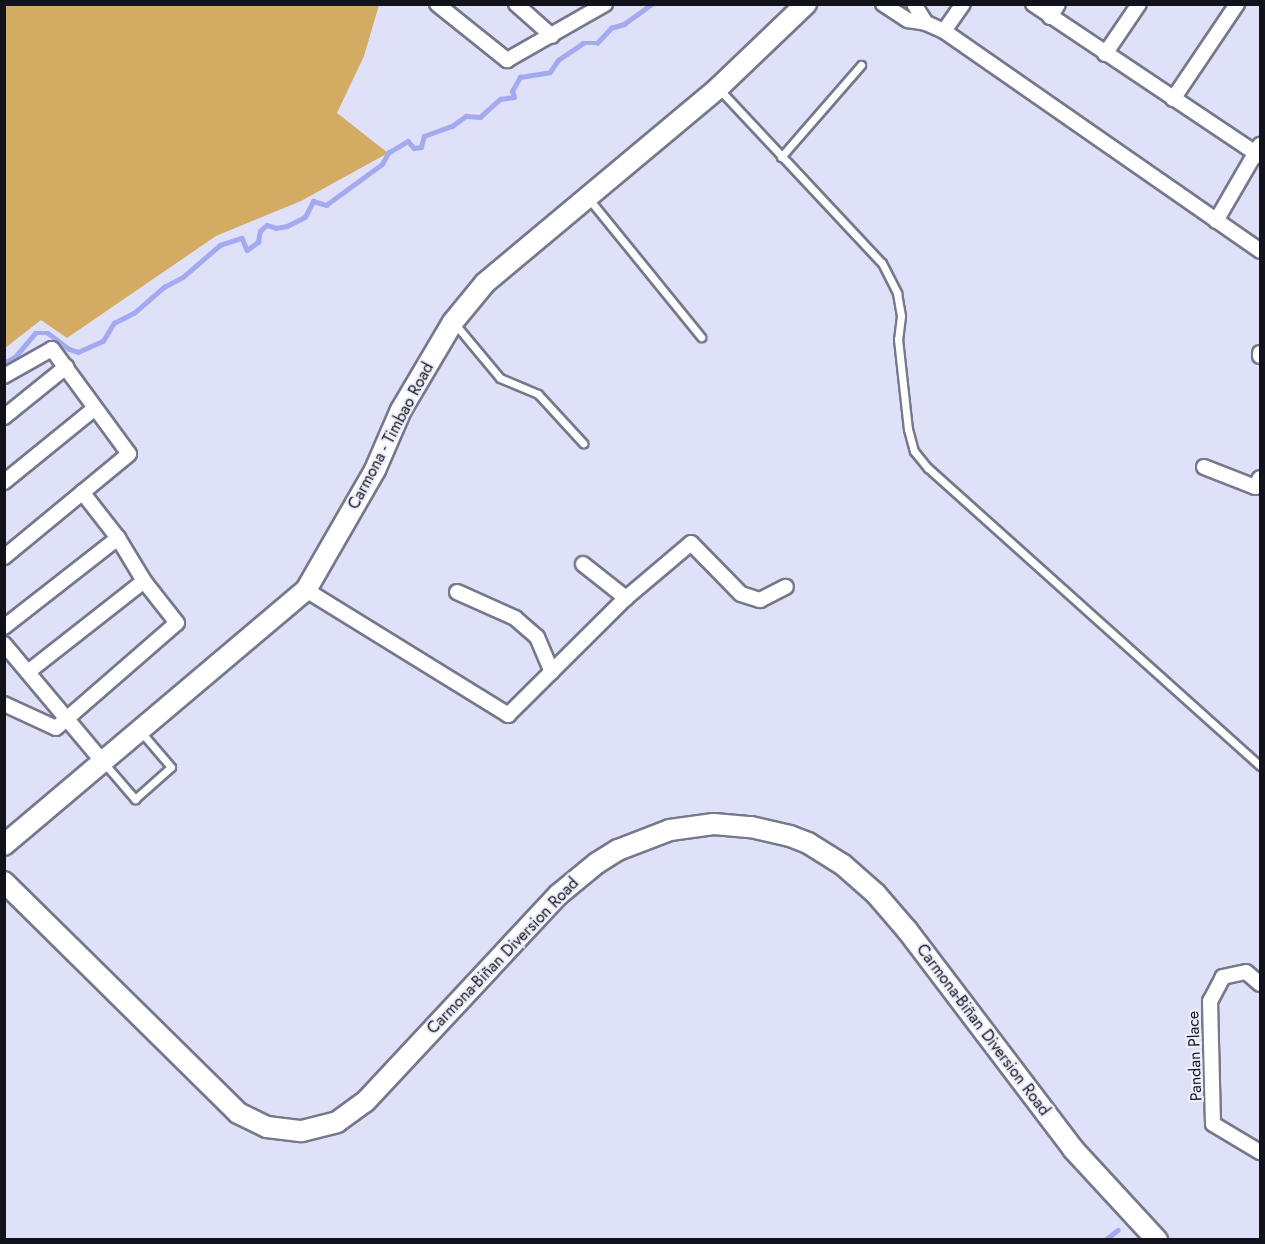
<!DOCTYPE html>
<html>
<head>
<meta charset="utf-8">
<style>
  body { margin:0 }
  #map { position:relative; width:1265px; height:1244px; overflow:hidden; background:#dee1f7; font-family:Jost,sans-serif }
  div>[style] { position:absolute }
  .green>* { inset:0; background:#d4ab63 }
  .stream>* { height:4.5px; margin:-2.25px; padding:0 2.25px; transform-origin:2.25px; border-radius:2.25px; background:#a4aaf0 }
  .roads { filter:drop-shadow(2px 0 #76788b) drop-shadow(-2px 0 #76788b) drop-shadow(0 2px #76788b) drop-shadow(0 -2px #76788b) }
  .service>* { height:7px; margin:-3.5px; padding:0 3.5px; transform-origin:3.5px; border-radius:3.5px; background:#fff }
  .minor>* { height:14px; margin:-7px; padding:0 7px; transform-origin:7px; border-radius:7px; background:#fff }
  .secondary>* { height:20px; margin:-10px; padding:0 10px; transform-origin:10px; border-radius:10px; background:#fff }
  span { translate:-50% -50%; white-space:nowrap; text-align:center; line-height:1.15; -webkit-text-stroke:4.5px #edeffc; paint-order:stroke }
  .street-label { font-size:16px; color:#12131a }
  .frame { position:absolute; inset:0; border:6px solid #12131a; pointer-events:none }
</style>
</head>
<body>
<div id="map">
  <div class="green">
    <div style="clip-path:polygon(5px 4px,379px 5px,364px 56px,337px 113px,388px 153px,301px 201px,216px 236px,67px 338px,41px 320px,5px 348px)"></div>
  </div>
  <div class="stream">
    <div style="left:4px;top:363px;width:13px;rotate:-29deg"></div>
    <div style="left:15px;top:357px;width:31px;rotate:-50deg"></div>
    <div style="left:35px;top:333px;width:13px"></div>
    <div style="left:48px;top:333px;width:26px;rotate:37deg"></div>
    <div style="left:69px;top:349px;width:9px;rotate:18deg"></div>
    <div style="left:78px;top:352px;width:27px;rotate:-24deg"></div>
    <div style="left:103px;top:341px;width:21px;rotate:-59deg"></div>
    <div style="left:114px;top:323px;width:22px;rotate:-27deg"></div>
    <div style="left:134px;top:313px;width:40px;rotate:-41deg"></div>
    <div style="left:164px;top:287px;width:21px;rotate:-28deg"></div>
    <div style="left:183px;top:277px;width:49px;rotate:-40.9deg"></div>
    <div style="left:220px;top:245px;width:23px;rotate:-18deg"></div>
    <div style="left:242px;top:238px;width:13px;rotate:67deg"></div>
    <div style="left:247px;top:250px;width:14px;rotate:-36deg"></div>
    <div style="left:258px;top:242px;width:11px;rotate:-80deg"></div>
    <div style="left:260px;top:231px;width:9px;rotate:-41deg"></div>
    <div style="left:267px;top:225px;width:9px;rotate:18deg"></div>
    <div style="left:276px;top:228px;width:11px;rotate:-10deg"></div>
    <div style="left:287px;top:226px;width:20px;rotate:-27deg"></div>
    <div style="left:305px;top:217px;width:18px;rotate:-63deg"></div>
    <div style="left:313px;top:201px;width:14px;rotate:17deg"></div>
    <div style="left:326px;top:205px;width:69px;rotate:-36.2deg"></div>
    <div style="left:382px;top:164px;width:13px;rotate:-61deg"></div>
    <div style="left:388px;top:153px;width:23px;rotate:-31deg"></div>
    <div style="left:408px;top:141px;width:9px;rotate:49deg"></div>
    <div style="left:414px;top:148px;width:7px;rotate:-8deg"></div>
    <div style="left:421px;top:147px;width:11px;rotate:-75deg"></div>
    <div style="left:424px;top:136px;width:30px;rotate:-20deg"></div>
    <div style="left:452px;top:126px;width:17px;rotate:-36deg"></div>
    <div style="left:466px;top:116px;width:14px;rotate:4deg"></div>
    <div style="left:480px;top:117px;width:27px;rotate:-42deg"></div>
    <div style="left:500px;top:99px;width:14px;rotate:-8deg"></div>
    <div style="left:514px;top:97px;width:6px;rotate:-108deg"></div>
    <div style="left:512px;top:91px;width:16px;rotate:-60deg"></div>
    <div style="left:520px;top:77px;width:30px;rotate:-9deg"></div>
    <div style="left:550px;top:72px;width:14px;rotate:-56deg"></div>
    <div style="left:558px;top:60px;width:30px;rotate:-34deg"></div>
    <div style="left:583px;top:43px;width:14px"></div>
    <div style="left:597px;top:43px;width:21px;rotate:-47deg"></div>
    <div style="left:611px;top:28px;width:14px;rotate:-17deg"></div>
    <div style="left:624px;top:24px;width:34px;rotate:-36deg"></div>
    <div style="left:1105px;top:1240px;width:16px;rotate:-38deg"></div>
  </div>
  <div class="roads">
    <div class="service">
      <div style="left:719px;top:89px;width:238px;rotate:46.9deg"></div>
      <div style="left:882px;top:263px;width:34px;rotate:63deg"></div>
      <div style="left:897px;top:293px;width:23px;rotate:80deg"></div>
      <div style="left:901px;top:316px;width:23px;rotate:97deg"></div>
      <div style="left:898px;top:339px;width:91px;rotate:83.7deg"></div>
      <div style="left:908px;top:429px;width:23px;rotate:75deg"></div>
      <div style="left:914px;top:451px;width:22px;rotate:51deg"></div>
      <div style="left:928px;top:468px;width:446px;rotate:41.9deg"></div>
      <div style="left:781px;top:157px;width:122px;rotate:-49deg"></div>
      <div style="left:589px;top:199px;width:178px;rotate:50.9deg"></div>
      <div style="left:455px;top:324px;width:70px;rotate:50.2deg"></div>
      <div style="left:500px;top:378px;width:41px;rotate:22.8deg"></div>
      <div style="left:538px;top:394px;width:67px;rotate:47.4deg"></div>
      <div style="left:104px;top:763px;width:48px;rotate:49.3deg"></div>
      <div style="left:135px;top:799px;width:48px;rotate:-41.6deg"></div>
      <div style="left:171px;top:767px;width:46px;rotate:-130.6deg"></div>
    </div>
    <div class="minor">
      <div style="left:437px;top:4px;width:90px;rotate:38.7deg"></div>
      <div style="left:507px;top:60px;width:113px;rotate:-29.7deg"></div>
      <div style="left:516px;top:4px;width:48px;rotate:41.6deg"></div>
      <div style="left:883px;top:4px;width:30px;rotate:33deg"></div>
      <div style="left:908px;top:20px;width:18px;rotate:9deg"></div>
      <div style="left:926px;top:23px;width:20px;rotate:24deg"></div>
      <div style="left:944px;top:31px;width:385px;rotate:34.8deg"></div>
      <div style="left:914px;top:4px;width:22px;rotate:58deg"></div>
      <div style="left:1033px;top:4px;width:273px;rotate:33.8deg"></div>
      <div style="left:1050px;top:17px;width:15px;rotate:-58deg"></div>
      <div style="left:944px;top:31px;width:33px;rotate:-55deg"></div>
      <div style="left:1105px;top:54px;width:60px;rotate:-55.8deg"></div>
      <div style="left:1173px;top:99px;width:115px;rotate:-56deg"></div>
      <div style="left:1216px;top:221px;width:88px;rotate:-59.9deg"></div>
      <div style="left:1260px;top:353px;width:3px;rotate:90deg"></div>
      <div style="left:4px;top:376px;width:55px;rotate:-29.4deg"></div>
      <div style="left:52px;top:349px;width:130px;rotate:53.7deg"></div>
      <div style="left:129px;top:454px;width:162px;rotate:140.5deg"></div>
      <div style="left:4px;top:417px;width:80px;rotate:-38.9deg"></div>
      <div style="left:1204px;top:467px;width:55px;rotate:21.4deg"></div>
      <div style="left:1255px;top:487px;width:10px;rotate:-61deg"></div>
      <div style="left:4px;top:482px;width:117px;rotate:-39.1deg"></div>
      <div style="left:583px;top:564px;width:55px;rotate:38.3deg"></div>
      <div style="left:306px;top:590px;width:238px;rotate:31.7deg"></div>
      <div style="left:508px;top:715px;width:166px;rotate:-44.8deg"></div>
      <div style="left:626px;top:598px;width:85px;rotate:-40.2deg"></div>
      <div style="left:691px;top:543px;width:71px;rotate:45.6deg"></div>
      <div style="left:741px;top:594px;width:20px;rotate:18deg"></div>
      <div style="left:760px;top:600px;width:29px;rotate:-27deg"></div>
      <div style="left:457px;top:592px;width:64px;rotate:24.1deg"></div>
      <div style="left:515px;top:618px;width:29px;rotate:41deg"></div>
      <div style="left:537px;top:637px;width:38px;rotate:67deg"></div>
      <div style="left:4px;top:627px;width:145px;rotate:-38deg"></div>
      <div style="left:4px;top:644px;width:155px;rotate:50deg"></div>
      <div style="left:28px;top:672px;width:147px;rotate:-38.1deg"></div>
      <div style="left:4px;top:704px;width:57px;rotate:24.8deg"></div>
      <div style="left:56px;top:728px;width:160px;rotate:-41deg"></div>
      <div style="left:177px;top:623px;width:53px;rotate:-128.2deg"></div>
      <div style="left:144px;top:581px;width:50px;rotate:-121.2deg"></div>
      <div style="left:118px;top:538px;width:58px;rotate:-128deg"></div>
      <div style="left:1260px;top:984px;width:18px;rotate:-139deg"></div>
      <div style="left:1246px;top:972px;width:24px;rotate:168deg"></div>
      <div style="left:1223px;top:977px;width:27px;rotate:118deg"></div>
      <div style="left:1210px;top:1001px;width:123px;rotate:88.6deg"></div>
      <div style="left:1213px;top:1124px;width:55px;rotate:30.8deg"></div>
    </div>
    <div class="secondary">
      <div style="left:4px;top:845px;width:395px;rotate:-40.2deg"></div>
      <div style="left:306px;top:590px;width:138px;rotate:-60.1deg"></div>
      <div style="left:375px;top:470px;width:65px;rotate:-66.6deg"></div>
      <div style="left:401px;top:410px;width:102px;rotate:-59.4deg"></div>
      <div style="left:453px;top:322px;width:50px;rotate:-50.6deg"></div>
      <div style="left:485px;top:283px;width:304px;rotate:-39.9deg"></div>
      <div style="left:718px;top:88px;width:122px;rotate:-43.7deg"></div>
      <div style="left:4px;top:882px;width:329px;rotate:44.6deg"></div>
      <div style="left:238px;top:1113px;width:32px;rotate:26deg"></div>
      <div style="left:267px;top:1127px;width:35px;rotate:7deg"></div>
      <div style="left:302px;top:1131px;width:36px;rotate:-14deg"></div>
      <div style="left:337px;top:1122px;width:34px;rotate:-36deg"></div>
      <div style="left:365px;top:1102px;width:283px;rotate:-47deg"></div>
      <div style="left:558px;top:895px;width:50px;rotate:-39.4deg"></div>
      <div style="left:597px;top:863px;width:25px;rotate:-32deg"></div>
      <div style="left:618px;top:850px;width:56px;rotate:-21deg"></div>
      <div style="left:670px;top:830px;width:44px;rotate:-7.8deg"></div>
      <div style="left:714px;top:824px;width:37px;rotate:5deg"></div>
      <div style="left:751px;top:827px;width:40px;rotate:13deg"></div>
      <div style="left:790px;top:836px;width:19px;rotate:21deg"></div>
      <div style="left:808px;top:843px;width:40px;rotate:32deg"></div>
      <div style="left:842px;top:864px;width:45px;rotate:41.4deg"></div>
      <div style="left:876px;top:894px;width:48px;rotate:49.3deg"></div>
      <div style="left:907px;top:930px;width:275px;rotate:52.8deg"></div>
      <div style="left:1073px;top:1149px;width:124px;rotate:47.3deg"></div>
    </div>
  </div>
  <div class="street-label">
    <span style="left:391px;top:436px;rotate:-62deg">Carmona - Timbao Road</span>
    <span style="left:503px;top:956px;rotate:-46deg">Carmona-Biñan Diversion Road</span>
    <span style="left:983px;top:1030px;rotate:53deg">Carmona-Biñan Diversion Road</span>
    <span style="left:1195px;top:1056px;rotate:-92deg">Pandan Place</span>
  </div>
  <div class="frame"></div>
</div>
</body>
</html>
